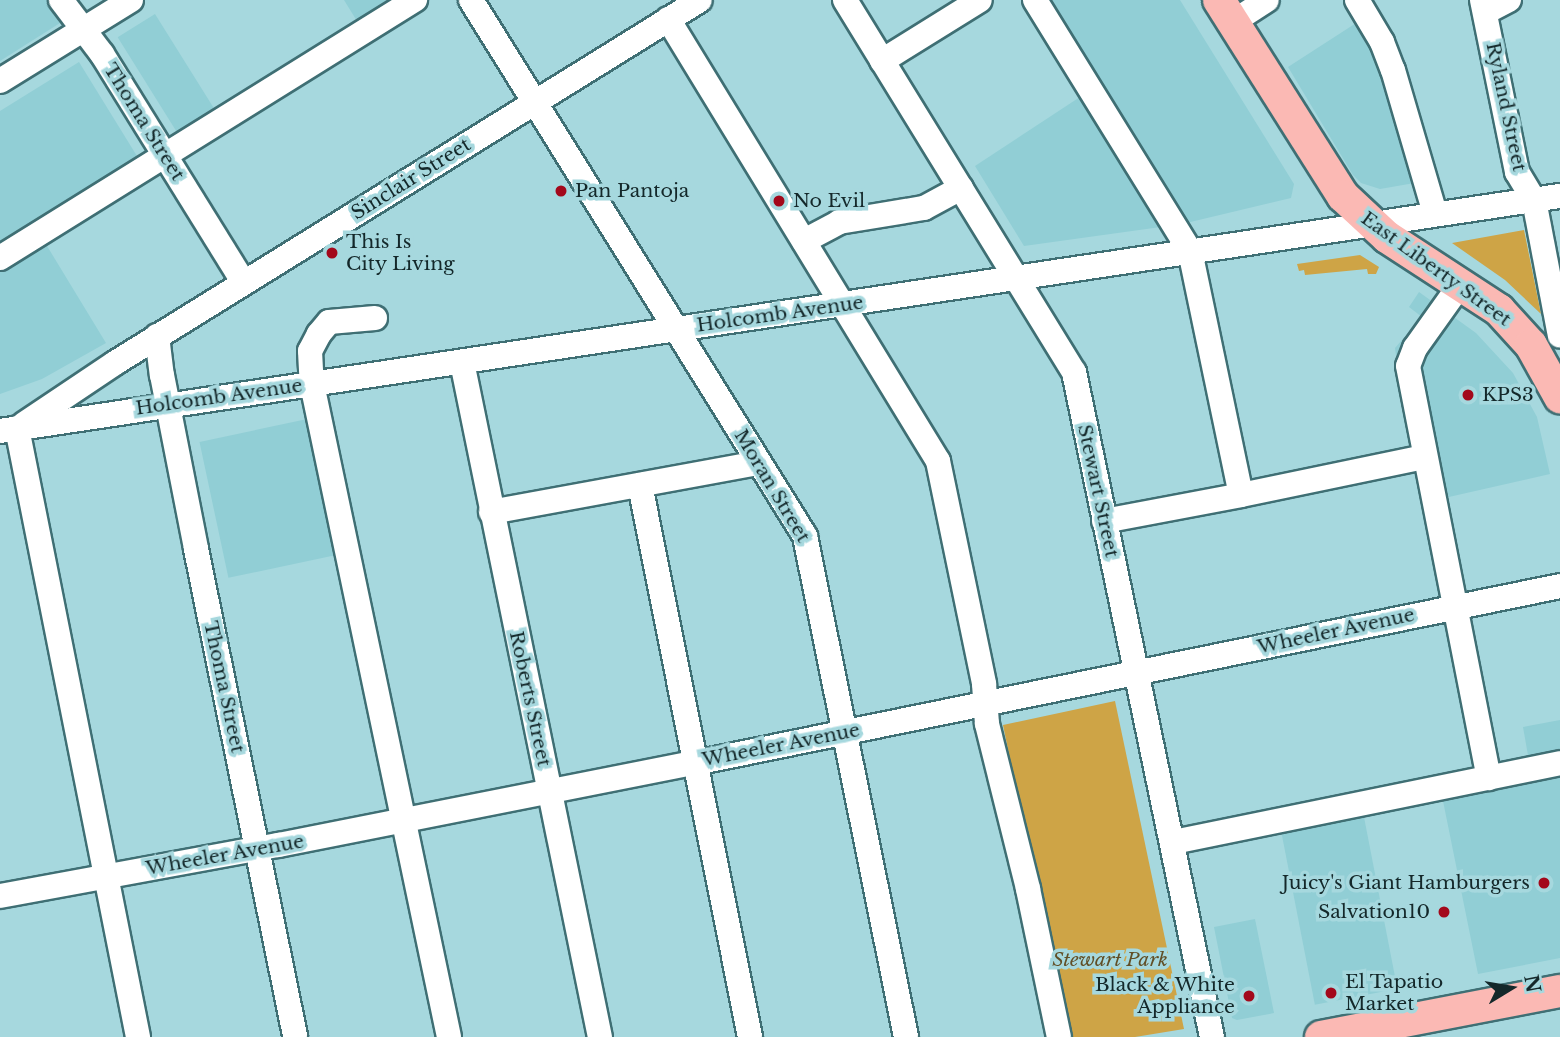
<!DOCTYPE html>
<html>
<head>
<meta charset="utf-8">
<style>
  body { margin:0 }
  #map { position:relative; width:1560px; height:1037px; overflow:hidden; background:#a6d8de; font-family:"Libre Baskerville",serif }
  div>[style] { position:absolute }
  .built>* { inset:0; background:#91ced5; transform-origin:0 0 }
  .green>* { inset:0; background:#cea446 }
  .roads { filter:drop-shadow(2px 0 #3f6f74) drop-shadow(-2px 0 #3f6f74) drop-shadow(0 2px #3f6f74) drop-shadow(0 -2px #3f6f74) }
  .minor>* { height:24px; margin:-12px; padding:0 12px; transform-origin:12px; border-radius:12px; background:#fff }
  .major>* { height:32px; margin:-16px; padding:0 16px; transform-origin:16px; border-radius:16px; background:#fbb9b4 }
  .dots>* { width:19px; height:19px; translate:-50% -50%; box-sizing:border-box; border:4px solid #a6d8de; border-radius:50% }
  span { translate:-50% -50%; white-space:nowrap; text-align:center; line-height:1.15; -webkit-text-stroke:7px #a6d8de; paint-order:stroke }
  .street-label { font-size:19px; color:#14282a }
  .poi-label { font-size:19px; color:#14282a }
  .left { translate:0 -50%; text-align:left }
  .right { translate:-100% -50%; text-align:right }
  .park-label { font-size:19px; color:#614f27; font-style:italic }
  .north { position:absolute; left:1476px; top:953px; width:70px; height:70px; -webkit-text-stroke:5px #a6d8de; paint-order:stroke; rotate:79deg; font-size:19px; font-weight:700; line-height:28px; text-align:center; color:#14282a }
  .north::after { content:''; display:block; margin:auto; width:24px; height:32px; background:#14282a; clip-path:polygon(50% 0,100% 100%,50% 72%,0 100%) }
</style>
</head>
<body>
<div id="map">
  <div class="built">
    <div style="clip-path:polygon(0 0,52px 0,61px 17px,60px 23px,0 61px)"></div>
    <div style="clip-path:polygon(344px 0,402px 0,360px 26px)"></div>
    <div style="clip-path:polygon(1046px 0,1180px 0,1294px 184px,1291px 198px,1182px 224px)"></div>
    <div style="left:155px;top:14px;width:118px;height:44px;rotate:58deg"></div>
    <div style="clip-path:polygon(1367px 16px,1426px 181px,1380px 189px,1361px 183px,1353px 175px,1288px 67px)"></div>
    <div style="clip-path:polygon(79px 62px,140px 161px,0 248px,0 111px)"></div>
    <div style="clip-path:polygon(1083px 95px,1168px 226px,1024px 246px,975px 166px)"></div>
    <div style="clip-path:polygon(44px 241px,106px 343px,42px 379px,0 394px,0 268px)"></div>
    <div style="clip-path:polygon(1419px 292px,1476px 333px,1513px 373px,1537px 417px,1550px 474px,1440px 499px,1399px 377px,1395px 348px,1422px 317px,1409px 307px)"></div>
    <div style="left:312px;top:418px;width:139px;height:115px;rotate:78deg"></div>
    <div style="clip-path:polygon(1560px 720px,1560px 755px,1529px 761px,1523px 727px)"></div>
    <div style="clip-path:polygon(1560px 771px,1560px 958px,1478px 974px,1442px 796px)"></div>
    <div style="left:1363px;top:812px;width:180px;height:84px;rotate:79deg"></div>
    <div style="clip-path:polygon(1255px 919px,1274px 1013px,1237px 1020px,1232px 1018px,1214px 927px)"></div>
  </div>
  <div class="green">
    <div style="clip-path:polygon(1524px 230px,1541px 314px,1505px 280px,1452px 243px)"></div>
    <div style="clip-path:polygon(1360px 255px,1379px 267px,1376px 274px,1368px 274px,1367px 269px,1305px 275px,1304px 270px,1299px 271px,1297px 264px)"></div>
    <div style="clip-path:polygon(1115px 701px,1184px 1029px,1135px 1037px,1067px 1037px,1003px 725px)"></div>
  </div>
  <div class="roads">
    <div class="minor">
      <div style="left:61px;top:0;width:68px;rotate:52.8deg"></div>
      <div style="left:102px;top:54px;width:269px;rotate:58.2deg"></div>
      <div style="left:471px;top:0;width:632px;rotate:58.07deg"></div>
      <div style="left:805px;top:536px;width:511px;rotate:78.6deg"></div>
      <div style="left:845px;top:0;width:437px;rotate:58.4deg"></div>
      <div style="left:1074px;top:372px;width:679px;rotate:78.28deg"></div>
      <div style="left:1035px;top:0;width:295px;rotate:58.3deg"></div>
      <div style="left:1190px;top:251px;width:249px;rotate:78.2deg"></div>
      <div style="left:1241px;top:495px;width:187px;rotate:-11.7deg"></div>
      <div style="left:1357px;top:0;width:49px;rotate:59.2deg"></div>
      <div style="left:1382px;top:42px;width:30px;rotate:69deg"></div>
      <div style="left:1393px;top:70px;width:150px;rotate:73.7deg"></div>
      <div style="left:1482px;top:0;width:176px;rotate:78.5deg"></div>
      <div style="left:1517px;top:172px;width:33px;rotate:59deg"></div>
      <div style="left:1534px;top:200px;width:138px;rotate:79.2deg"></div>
      <div style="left:1486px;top:12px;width:26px;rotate:-28deg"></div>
      <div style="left:668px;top:19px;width:518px;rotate:58.58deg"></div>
      <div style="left:938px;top:461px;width:228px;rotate:78.3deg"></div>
      <div style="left:984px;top:684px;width:40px;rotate:85.7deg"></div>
      <div style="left:987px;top:724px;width:170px;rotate:76deg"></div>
      <div style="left:1028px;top:889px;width:151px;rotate:78.2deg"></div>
      <div style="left:1233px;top:22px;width:40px;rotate:-32.9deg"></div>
      <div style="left:882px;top:61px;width:115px;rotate:-31.9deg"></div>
      <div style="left:0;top:81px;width:154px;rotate:-31.7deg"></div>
      <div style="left:804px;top:241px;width:40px;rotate:-28deg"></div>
      <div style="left:839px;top:222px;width:86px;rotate:-9.4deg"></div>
      <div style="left:924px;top:208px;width:42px;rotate:-28.4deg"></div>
      <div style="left:0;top:258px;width:489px;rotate:-31.9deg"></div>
      <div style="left:1460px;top:285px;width:77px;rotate:125.5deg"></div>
      <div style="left:1415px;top:348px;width:19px;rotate:111deg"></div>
      <div style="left:1408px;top:366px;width:420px;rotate:78.9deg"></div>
      <div style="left:375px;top:318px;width:46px;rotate:175deg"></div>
      <div style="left:329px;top:322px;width:16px;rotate:130deg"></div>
      <div style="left:319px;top:334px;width:19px;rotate:118deg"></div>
      <div style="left:310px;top:351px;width:33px;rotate:87deg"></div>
      <div style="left:312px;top:384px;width:667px;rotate:78.15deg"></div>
      <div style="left:157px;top:336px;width:39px;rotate:83deg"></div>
      <div style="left:162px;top:375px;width:177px;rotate:78.9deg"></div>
      <div style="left:196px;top:549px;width:498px;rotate:78.5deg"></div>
      <div style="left:462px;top:362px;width:689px;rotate:78.45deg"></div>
      <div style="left:24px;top:424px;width:110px;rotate:-33.8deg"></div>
      <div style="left:115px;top:363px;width:688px;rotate:-31.82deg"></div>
      <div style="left:17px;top:428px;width:621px;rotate:78.76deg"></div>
      <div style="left:0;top:431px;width:1578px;rotate:-8.57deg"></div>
      <div style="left:640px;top:485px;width:563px;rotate:78.73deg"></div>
      <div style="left:491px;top:512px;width:272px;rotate:-10.4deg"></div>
      <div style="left:1104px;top:521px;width:139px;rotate:-10.7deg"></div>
      <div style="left:1173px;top:842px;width:395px;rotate:-11.5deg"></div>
      <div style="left:0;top:896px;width:284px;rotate:-10.4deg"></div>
      <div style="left:279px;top:845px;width:424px;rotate:-11.2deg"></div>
      <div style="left:695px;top:763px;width:883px;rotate:-11.56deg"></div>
    </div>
    <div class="major">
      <div style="left:1219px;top:0;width:232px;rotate:57.7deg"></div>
      <div style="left:1343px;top:196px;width:60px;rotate:43deg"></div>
      <div style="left:1387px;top:237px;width:134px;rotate:33.1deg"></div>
      <div style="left:1499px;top:310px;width:47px;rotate:47.6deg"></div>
      <div style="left:1531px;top:345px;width:60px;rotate:60.9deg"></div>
      <div style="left:1321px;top:1037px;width:243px;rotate:-10.9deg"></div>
    </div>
  </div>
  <div class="dots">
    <div style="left:561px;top:191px;background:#a3081b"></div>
    <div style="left:779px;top:201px;background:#a3081b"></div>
    <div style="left:332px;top:253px;background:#a3081b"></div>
    <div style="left:1468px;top:395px;background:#a3081b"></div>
    <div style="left:1544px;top:883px;background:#a3081b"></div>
    <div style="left:1444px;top:912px;background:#a3081b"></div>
    <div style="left:1331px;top:993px;background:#a3081b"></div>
    <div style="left:1249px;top:996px;background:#a3081b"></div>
  </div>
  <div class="street-label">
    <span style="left:1506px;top:107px;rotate:78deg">Ryland Street</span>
    <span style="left:144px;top:122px;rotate:58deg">Thoma Street</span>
    <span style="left:411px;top:179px;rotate:-32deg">Sinclair Street</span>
    <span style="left:1436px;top:269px;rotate:36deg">East Liberty Street</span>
    <span style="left:780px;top:314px;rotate:-8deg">Holcomb Avenue</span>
    <span style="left:219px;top:397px;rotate:-8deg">Holcomb Avenue</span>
    <span style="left:772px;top:486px;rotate:59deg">Moran Street</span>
    <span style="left:1098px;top:491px;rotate:78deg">Stewart Street</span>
    <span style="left:1336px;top:631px;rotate:-12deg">Wheeler Avenue</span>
    <span style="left:224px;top:687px;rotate:78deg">Thoma Street</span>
    <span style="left:530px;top:699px;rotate:78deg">Roberts Street</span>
    <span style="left:781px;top:745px;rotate:-11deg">Wheeler Avenue</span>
    <span style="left:225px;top:855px;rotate:-10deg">Wheeler Avenue</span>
  </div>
  <div class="poi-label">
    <span class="left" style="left:575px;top:191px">Pan Pantoja</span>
    <span class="left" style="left:793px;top:201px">No Evil</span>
    <span class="left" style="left:346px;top:253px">This Is<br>City Living</span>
    <span class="left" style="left:1482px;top:395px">KPS3</span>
    <span class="right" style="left:1530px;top:883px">Juicy's Giant Hamburgers</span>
    <span class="right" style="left:1430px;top:912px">Salvation10</span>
    <span class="left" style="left:1345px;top:993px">El Tapatio<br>Market</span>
    <span class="right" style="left:1235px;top:996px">Black &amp; White<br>Appliance</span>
  </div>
  <div class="park-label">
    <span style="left:1110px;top:960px">Stewart Park</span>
  </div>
  <div class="north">N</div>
</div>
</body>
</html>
